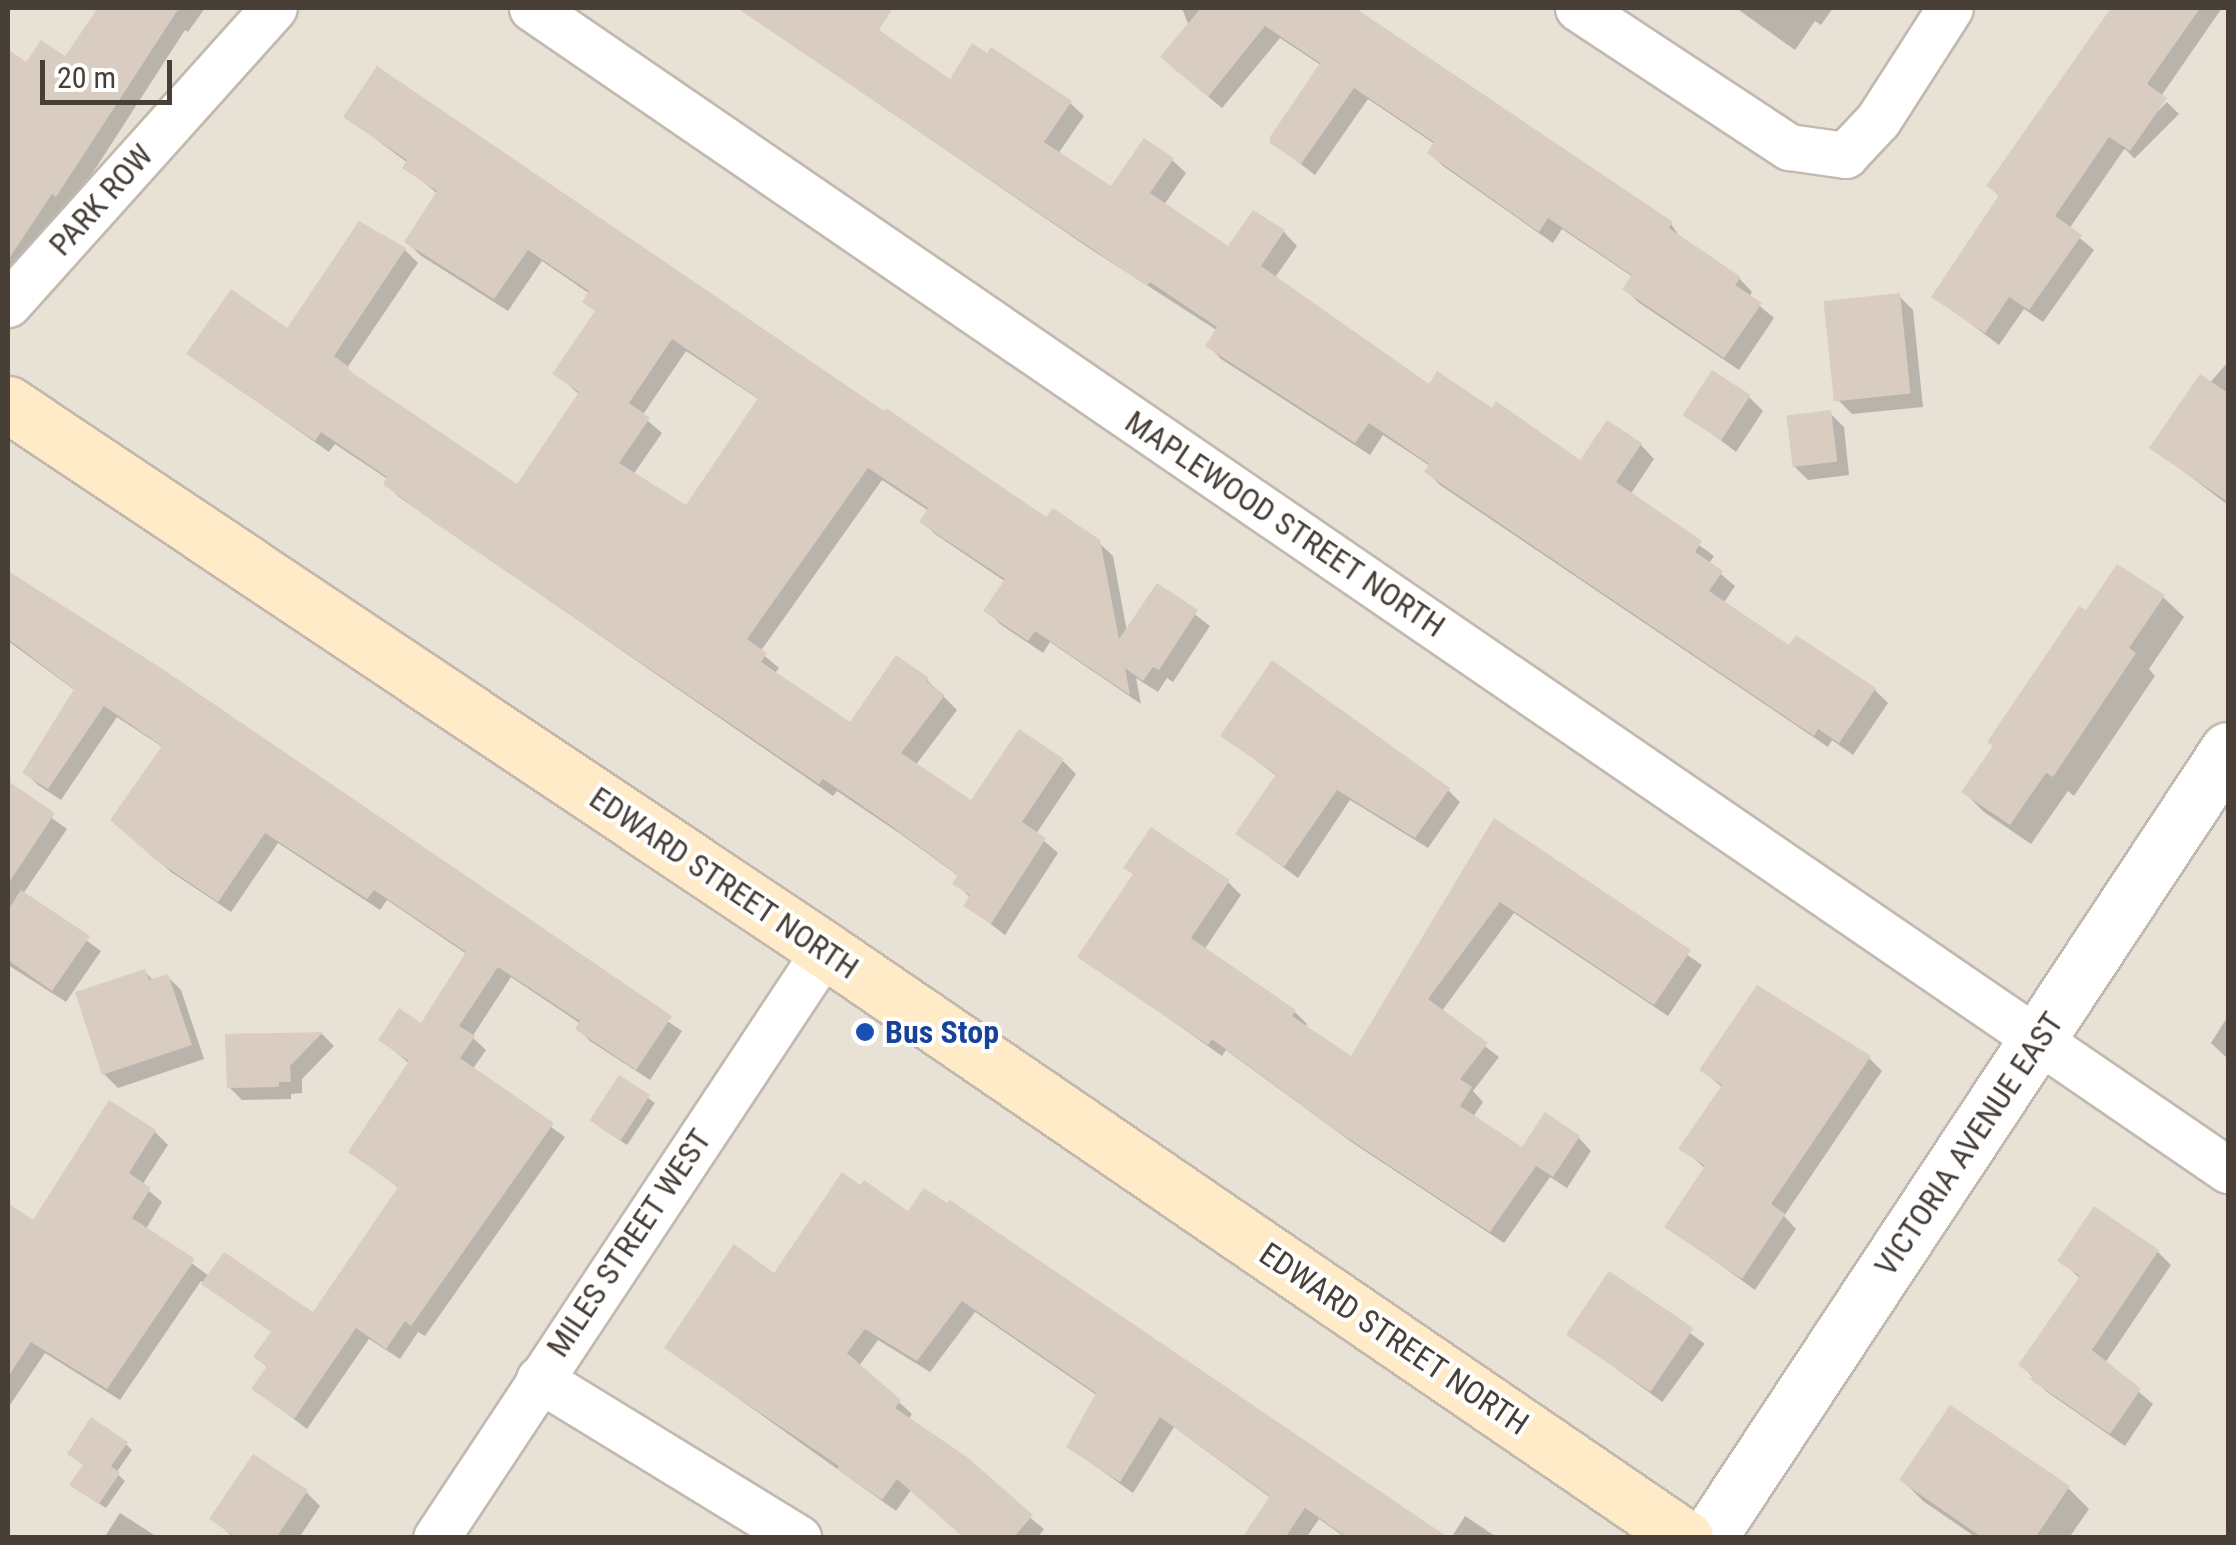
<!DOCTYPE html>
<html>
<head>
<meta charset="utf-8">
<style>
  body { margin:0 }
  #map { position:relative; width:2236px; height:1545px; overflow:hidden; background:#f4efe8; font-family:"Roboto Condensed",sans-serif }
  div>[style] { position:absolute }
  .residential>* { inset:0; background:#e8e1d6; transform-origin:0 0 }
  .shadow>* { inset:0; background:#0003; transform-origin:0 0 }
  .building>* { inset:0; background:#d9cdc1; transform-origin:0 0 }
  .roads { filter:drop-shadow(2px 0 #c3b9ae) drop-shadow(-2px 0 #c3b9ae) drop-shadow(0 2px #c3b9ae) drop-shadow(0 -2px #c3b9ae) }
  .minor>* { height:45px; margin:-22.5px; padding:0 22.5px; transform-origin:22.5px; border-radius:22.5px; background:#fff }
  .tertiary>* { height:55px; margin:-27.5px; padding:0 27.5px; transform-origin:27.5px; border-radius:27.5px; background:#fff }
  .secondary>* { height:55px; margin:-27.5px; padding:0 27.5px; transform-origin:27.5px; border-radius:27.5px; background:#ffebc8 }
  .dots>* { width:28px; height:28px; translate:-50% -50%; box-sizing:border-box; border:5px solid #fff; border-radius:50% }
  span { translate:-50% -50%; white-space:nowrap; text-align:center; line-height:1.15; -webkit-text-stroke:8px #fff; paint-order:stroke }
  .street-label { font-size:32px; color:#483f37 }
  .transit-label { font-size:32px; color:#164399; font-weight:700 }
  .left { translate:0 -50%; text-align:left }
  .frame { position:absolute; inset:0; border:10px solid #483f37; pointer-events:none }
  .scale { position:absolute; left:40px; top:60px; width:132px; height:45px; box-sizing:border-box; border:5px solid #483f37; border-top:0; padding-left:12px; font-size:30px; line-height:35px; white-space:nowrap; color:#483f37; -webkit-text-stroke:8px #fff; paint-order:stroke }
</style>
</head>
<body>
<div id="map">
  <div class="residential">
    <div style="left:8px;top:8px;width:2220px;height:1529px"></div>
  </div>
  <div class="shadow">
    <div style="clip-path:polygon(101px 8px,205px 8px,188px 32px,185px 30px,70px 208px,66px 205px,13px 283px,8px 279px,8px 133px,21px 113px,8px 104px,8px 53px,27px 66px,66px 60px)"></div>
    <div style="clip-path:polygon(739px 8px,848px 8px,951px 82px,1070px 103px,1084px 116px,1058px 154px,1112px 190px,1172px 160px,1186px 173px,1164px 205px,1229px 250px,1254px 213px,1284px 232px,1297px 246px,1274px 279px,1429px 388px,1580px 463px,1608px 423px,1641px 445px,1654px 459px,1630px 495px,1714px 556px,1709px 564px,1735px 586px,1723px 604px,1790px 649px,1875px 690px,1888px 703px,1853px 755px,1832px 740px,1828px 747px,1440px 485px,1427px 472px,1430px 466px,1383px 435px,1370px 455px,1221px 359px,1208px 345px,1218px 331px,1089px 248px)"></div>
    <div style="clip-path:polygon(1182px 8px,1349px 8px,1671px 224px,1682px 240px,1739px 278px,1752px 292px,1749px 297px,1774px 318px,1739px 370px,1638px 302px,1625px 289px,1633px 277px,1562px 229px,1553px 243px,1443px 166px,1430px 153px,1436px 145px,1368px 99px,1315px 175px,1272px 142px,1322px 66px,1280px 38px,1222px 108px,1176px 70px,1189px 26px)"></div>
    <div style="clip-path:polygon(1736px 8px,1833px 8px,1821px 25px,1815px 21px,1795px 50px)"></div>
    <div style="clip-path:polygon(2119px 8px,2222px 8px,2069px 229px,2094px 250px,2043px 322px,2024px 309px,1999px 345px,1934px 296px,2001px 198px,1989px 186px)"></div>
    <div style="left:2167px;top:102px;width:17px;height:63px;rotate:45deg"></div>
    <div style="clip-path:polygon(evenodd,346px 117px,885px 415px,1047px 521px,1098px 542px,1113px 556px,1127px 632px,1158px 586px,1210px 626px,1173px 682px,1167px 678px,1158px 692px,1136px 678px,1141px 704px,1050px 642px,1043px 653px,1000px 624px,987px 610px,1006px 582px,935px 534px,922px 521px,929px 511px,882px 480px,760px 652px,779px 668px,774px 674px,850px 725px,927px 680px,957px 710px,915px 766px,971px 804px,1063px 761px,1076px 774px,1036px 834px,1058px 853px,1005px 935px,966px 905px,971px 898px,956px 884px,960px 877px,902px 835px,837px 791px,833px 796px,399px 497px,386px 484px,389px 480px,335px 444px,329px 452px,189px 354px,288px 331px,360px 224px,405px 250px,418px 263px,347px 368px,360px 381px,518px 487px,580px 395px,556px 374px,597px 313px,585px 301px,590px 294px,542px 261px,508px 311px,420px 255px,407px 242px,438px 194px,405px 167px,408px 163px,346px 117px,686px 351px,760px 400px,687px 508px,633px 475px,662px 433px,642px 416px,686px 351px)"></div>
    <div style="clip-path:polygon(1899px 296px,1913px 310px,1923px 407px,1852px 414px,1838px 400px)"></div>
    <div style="clip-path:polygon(2228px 362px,2228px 505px,2153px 448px)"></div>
    <div style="clip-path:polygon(1749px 397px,1763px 411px,1736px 452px,1686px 414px)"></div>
    <div style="clip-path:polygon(1830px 413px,1844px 427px,1849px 475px,1808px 480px,1794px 466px)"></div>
    <div style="clip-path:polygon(8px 574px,682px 1031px,650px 1080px,590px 1041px,578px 1028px,581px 1024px,511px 977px,472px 1037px,486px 1050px,472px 1070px,565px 1137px,425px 1336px,418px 1332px,400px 1359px,369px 1339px,307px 1429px,254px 1389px,268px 1368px,256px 1357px,283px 1337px,201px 1281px,120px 1400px,45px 1353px,8px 1408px,8px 1216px,12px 1209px,33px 1223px,155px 1132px,168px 1145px,142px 1185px,162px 1202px,146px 1229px,209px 1276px,314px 1316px,400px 1189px,351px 1152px,410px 1064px,381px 1040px,422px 1027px,468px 955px,387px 900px,380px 910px,278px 843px,231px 912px,171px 872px,126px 832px,164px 748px,117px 717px,61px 800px,38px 785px,25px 772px,76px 691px,8px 641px)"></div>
    <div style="clip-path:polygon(2163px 597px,2184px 617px,2149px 669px,2155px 676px,2074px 796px,2068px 791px,2031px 844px,1984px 812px,1964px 792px,2086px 614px)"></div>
    <div style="clip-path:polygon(1223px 736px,1448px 790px,1460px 802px,1428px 848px,1350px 800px,1298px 878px,1238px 834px,1277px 776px)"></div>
    <div style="clip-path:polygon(8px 786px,67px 829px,23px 894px,101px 951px,66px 1002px,8px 965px)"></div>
    <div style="clip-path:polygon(1495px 822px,1702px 965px,1668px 1016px,1514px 913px,1441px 1012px,1499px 1057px,1473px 1091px,1483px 1102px,1473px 1117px,1522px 1151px,1579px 1138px,1591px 1151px,1567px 1188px,1550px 1177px,1504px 1243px,1353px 1143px,1226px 1050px,1222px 1056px,1080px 956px,1135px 876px,1126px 867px,1228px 882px,1241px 895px,1204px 950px,1295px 1012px,1307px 1024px,1305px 1028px,1352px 1059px)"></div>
    <div style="clip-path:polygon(145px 972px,154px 981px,168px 977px,181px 990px,204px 1059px,118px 1088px,104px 1074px)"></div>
    <div style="clip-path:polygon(2228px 1016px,2228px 1059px,2211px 1043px)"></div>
    <div style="clip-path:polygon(322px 1034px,334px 1046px,302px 1079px,302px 1093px,291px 1094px,291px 1099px,242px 1100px,229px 1087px,228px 1037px)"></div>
    <div style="clip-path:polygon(1869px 1058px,1882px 1071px,1784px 1216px,1796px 1229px,1755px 1290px,1667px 1226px,1706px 1169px,1682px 1149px,1723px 1088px,1702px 1070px)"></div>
    <div style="clip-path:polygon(620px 1078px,655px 1103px,627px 1145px,598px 1126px)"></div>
    <div style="clip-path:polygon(909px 1215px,1444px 1538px,1346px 1538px,1319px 1519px,1306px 1538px,1245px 1538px,1271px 1498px,1174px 1427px,1133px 1493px,1069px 1447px,1098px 1396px,975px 1312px,930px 1372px,878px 1340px,859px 1366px,912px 1414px,908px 1420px,1044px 1529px,1037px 1538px,965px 1538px,911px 1490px,896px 1511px,668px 1348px,775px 1276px)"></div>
    <div style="clip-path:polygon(2158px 1252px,2171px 1265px,2105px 1363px,2153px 1404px,2125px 1446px,2047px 1392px,2021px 1365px,2081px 1279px,2060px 1261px)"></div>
    <div style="left:1610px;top:1275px;width:117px;height:72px;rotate:36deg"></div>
    <div style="clip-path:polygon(126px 1444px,132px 1450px,116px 1473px,125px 1481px,106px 1508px,79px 1491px)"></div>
    <div style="clip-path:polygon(1902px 1480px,2068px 1488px,2089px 1509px,2069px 1538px,1977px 1538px,1923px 1501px)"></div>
    <div style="clip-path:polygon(306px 1492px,320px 1506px,299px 1538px,234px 1538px,213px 1519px)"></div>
    <div style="clip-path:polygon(120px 1513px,159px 1538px,104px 1538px)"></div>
    <div style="clip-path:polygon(1465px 1516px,1498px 1538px,1451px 1538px)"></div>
  </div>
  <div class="building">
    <div style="clip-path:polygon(98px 8px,179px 8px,56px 197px,52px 194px,8px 260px,8px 49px,26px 62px,41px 40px,65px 56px)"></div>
    <div style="clip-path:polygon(737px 8px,893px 8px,879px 30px,950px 79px,972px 43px,987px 53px,991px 47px,1072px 101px,1044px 142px,1111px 186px,1144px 138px,1174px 158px,1150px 193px,1228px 246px,1253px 210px,1285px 230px,1261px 266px,1429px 384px,1437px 371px,1492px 408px,1496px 401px,1580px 460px,1607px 420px,1642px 443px,1616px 482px,1702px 541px,1695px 552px,1723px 571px,1709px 591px,1789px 645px,1796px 635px,1876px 688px,1839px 743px,1818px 729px,1814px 736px,1424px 472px,1429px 464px,1369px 423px,1355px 443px,1205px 346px,1217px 327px,1150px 282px,1147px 286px)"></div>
    <div style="clip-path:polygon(1201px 8px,1355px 8px,1673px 222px,1669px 228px,1741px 277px,1735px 285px,1762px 303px,1724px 358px,1622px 289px,1632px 275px,1548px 218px,1539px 232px,1427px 153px,1434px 142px,1354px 88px,1301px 164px,1270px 143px,1270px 137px,1320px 63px,1265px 26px,1208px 97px,1160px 57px)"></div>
    <div style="clip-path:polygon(2111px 8px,2200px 8px,2147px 84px,2167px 98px,2130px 151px,2109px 137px,2055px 216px,2082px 235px,2029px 310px,2009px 297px,1985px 333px,1931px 297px,1999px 195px,1986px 186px)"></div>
    <div style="clip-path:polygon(evenodd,377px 66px,884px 411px,886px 408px,1046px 517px,1053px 508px,1100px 540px,1119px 639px,1157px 583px,1198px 610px,1159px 670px,1153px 667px,1143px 681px,1125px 668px,1130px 695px,1035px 631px,1028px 641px,983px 611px,1005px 579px,919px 522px,928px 508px,868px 468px,747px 639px,767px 653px,761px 662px,850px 722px,896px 655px,929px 678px,926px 681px,945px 695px,901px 753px,971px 800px,1019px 729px,1064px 759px,1022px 822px,1046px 838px,991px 924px,963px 906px,970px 895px,952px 884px,958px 875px,886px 822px,823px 779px,819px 784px,435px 523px,383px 484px,387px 477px,321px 432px,315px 441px,186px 354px,231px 289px,287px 328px,359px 221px,406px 248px,334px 356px,349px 367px,347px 369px,517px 484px,579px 392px,552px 374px,595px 311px,582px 302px,589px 291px,528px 250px,494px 299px,404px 242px,437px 191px,402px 168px,407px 160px,343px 117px,377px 66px,672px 339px,758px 398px,686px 505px,619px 463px,650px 418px,629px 403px,672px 339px)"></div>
    <div style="left:1900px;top:293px;width:101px;height:77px;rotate:84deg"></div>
    <div style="left:1712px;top:370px;width:46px;height:54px;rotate:33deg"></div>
    <div style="clip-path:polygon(2200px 374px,2228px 393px,2228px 502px,2149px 448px)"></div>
    <div style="left:1831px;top:410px;width:52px;height:45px;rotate:83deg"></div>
    <div style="clip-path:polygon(2117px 564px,2165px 595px,2129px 648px,2136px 653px,2053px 777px,2046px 773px,2010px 825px,1961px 792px,1993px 746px,1987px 742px,2079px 606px,2086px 610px)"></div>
    <div style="clip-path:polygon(8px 571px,161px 668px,672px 1016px,636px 1070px,575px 1029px,580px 1021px,498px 967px,459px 1026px,475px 1036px,460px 1058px,554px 1123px,411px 1326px,405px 1321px,386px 1349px,356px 1328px,294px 1419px,251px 1389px,267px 1366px,253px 1357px,271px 1332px,201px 1284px,224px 1252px,313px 1312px,398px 1187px,348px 1152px,409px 1061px,378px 1040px,399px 1008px,421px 1023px,466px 952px,374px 890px,367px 899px,265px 833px,218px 902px,156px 860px,110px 820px,162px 746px,104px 706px,48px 789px,22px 773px,74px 689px,8px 639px)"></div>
    <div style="clip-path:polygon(1272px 660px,1450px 788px,1415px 838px,1337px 790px,1284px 867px,1235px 834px,1276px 774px,1220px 736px)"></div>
    <div style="clip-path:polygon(8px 781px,55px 813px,8px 884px)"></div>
    <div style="clip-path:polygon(1494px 818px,1691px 950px,1654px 1005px,1500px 902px,1428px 999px,1488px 1043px,1460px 1079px,1472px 1087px,1460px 1106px,1522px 1147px,1545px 1112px,1580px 1136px,1553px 1177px,1536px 1166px,1490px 1232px,1337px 1131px,1212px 1039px,1208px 1045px,1077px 957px,1133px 874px,1123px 868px,1151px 827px,1230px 880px,1191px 938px,1296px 1010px,1292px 1016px,1351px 1056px)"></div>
    <div style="clip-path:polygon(21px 890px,90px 936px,52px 991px,8px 960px,8px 910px)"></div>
    <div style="clip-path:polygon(145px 969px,149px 980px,168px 974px,192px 1045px,102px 1075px,75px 992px)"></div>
    <div style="clip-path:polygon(1757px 985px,1871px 1056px,1771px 1204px,1785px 1214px,1742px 1279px,1664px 1227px,1705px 1166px,1678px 1149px,1722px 1085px,1699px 1070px)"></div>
    <div style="clip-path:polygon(323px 1032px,290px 1066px,291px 1082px,279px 1082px,279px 1087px,227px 1088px,225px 1034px)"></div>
    <div style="left:619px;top:1075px;width:37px;height:54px;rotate:33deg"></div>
    <div style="clip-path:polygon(109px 1100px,156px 1130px,129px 1173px,151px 1188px,132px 1218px,195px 1259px,107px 1389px,31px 1342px,8px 1377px,8px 1203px,33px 1220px)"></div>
    <div style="clip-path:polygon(842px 1172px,860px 1185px,864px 1180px,908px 1211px,924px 1188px,947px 1203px,950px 1200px,1449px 1538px,1348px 1538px,1305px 1508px,1285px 1538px,1242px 1538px,1270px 1496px,1160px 1417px,1120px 1482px,1066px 1447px,1096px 1393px,962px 1301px,917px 1361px,865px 1329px,847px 1353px,901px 1400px,895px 1408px,967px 1457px,1033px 1515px,1013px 1538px,964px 1538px,897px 1479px,882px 1500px,837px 1469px,839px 1466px,664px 1348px,734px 1244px,774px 1273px)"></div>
    <div style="clip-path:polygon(2094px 1206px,2159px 1250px,2092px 1350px,2141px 1389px,2110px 1434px,2030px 1379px,2033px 1376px,2018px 1365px,2080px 1276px,2057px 1261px)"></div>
    <div style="left:1609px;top:1271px;width:102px;height:77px;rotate:34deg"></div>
    <div style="clip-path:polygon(1950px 1405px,2070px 1486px,2035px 1538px,1983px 1538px,1899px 1480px)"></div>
    <div style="clip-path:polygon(91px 1417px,128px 1442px,111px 1466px,120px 1473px,99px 1504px,69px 1485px,83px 1465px,67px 1454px)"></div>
    <div style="clip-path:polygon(253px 1454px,308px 1490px,276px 1538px,237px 1538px,209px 1519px)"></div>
  </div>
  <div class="roads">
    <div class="minor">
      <div style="left:532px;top:8px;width:2056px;rotate:34.42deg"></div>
      <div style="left:1578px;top:8px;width:253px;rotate:33.4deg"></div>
      <div style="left:1789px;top:147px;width:57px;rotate:8.1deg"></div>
      <div style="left:1845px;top:155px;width:48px;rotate:-46.7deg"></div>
      <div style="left:1878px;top:120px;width:133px;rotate:-57.3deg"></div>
      <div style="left:8px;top:304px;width:398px;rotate:-48.1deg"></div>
      <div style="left:539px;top:1379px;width:304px;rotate:31.5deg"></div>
      <div style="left:436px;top:1538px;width:705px;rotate:-56.51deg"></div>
    </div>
    <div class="tertiary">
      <div style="left:1708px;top:1538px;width:944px;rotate:-56.58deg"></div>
    </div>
    <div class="secondary">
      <div style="left:8px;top:404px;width:983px;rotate:33.75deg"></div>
      <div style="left:825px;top:950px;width:1042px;rotate:34.36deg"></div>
    </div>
  </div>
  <div class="dots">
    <div style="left:865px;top:1032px;background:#1a4fb4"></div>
  </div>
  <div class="street-label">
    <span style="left:101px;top:200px;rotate:-48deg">PARK ROW</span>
    <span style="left:1285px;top:524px;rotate:34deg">MAPLEWOOD STREET NORTH</span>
    <span style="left:724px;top:883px;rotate:34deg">EDWARD STREET NORTH</span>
    <span style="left:1969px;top:1144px;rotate:-56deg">VICTORIA AVENUE EAST</span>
    <span style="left:629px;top:1243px;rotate:-56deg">MILES STREET WEST</span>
    <span style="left:1394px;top:1339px;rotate:34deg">EDWARD STREET NORTH</span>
  </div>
  <div class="transit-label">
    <span class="left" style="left:885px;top:1032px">Bus Stop</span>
  </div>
  <div class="frame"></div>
  <div class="scale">20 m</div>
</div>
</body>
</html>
